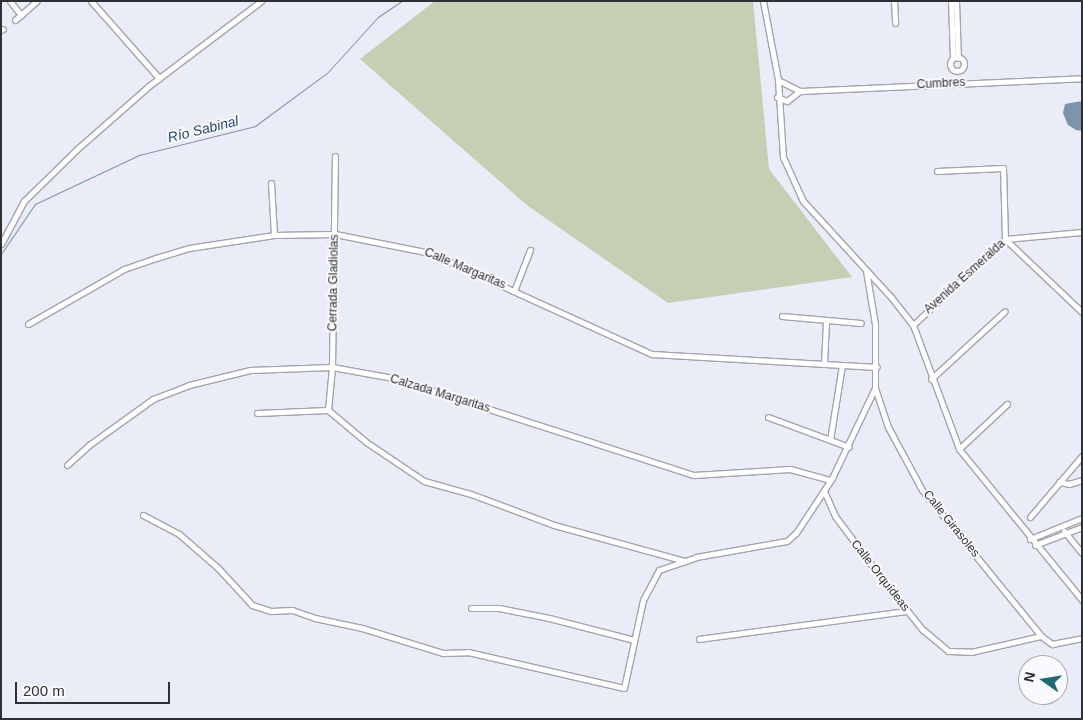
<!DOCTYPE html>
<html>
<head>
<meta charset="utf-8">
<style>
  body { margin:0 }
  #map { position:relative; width:1083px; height:720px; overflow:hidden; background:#eaecf8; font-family:Arial,sans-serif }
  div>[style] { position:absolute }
  .green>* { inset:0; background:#c4cfb4 }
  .water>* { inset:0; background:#7d94ac }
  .stream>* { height:1px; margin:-0.5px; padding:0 0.5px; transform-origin:0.5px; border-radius:0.5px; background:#7d94ac }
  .roads { filter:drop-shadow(1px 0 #a2a4af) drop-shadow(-1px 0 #a2a4af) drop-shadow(0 1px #a2a4af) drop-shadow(0 -1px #a2a4af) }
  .minor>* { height:5px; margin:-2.5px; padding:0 2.5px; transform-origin:2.5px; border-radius:2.5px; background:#fff }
  .minor>.ring { margin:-2.5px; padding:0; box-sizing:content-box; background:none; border:5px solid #fff; border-radius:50% }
  span { translate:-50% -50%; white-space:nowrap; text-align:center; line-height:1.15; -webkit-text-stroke:4px #f9f9fe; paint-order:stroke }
  .street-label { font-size:12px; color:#2f3034 }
  .water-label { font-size:14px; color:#23486c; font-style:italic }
  .frame { position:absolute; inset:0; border:2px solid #2f3034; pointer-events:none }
  .north { position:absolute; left:1018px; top:655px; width:50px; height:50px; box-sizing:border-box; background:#f9f9fe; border:1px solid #a8a9ad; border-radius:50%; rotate:283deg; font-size:14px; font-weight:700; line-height:20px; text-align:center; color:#2f3034 }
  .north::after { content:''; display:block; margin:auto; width:18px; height:22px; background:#1e6a70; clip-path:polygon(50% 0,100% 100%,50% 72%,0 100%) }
  .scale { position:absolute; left:15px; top:682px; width:155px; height:22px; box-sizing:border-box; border:2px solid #2f3034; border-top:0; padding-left:6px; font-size:15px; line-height:18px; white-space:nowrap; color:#2f3034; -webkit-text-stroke:4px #f9f9fe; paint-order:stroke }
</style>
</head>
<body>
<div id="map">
  <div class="green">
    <div style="clip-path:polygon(435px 1px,753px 1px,769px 169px,852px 277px,668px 303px,528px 206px,360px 59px)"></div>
  </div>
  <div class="water">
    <div style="clip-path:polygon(1082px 101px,1082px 131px,1076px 130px,1068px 125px,1063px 113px,1065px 104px)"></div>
  </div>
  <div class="stream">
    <div style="left:1px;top:254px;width:60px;rotate:-55.8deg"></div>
    <div style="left:35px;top:204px;width:115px;rotate:-25.2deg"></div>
    <div style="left:139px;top:155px;width:120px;rotate:-14deg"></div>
    <div style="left:255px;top:126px;width:89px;rotate:-36.4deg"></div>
    <div style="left:327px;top:73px;width:76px;rotate:-47.7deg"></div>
    <div style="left:378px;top:17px;width:29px;rotate:-34deg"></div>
  </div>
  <div class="roads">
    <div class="minor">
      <div style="left:10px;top:1px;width:18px;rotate:52deg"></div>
      <div style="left:91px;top:1px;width:103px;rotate:48.6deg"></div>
      <div style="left:763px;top:1px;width:80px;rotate:79.2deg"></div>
      <div style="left:778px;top:80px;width:77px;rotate:86.3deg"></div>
      <div style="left:783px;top:157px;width:48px;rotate:65.6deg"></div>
      <div style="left:803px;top:201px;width:130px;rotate:47.5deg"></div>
      <div style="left:891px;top:297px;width:36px;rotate:52deg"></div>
      <div style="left:913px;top:325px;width:132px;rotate:69.6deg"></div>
      <div style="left:959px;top:449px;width:195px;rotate:50.8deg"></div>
      <div style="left:894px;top:1px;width:22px;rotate:87deg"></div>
      <div style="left:951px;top:1px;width:57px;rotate:88deg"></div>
      <div style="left:956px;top:1px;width:57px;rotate:88deg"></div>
      <div style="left:15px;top:20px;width:29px;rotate:-41deg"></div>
      <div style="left:1px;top:30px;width:2px;rotate:-27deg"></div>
      <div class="ring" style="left:950px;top:57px;width:9px;height:9px"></div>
      <div style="left:778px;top:80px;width:25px;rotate:27deg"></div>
      <div style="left:800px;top:91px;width:282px;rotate:-2.6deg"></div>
      <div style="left:777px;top:97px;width:11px;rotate:22deg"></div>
      <div style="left:787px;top:101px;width:16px;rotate:-38deg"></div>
      <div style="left:937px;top:171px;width:66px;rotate:-2.6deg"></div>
      <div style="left:1003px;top:168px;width:71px;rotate:88.4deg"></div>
      <div style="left:1005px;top:239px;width:106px;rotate:43.5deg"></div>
      <div style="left:271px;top:183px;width:52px;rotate:86.7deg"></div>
      <div style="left:1px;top:244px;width:49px;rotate:-61.9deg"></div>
      <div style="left:24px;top:201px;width:73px;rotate:-44.4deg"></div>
      <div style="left:76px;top:150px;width:98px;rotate:-41.3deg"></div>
      <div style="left:150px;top:85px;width:139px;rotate:-37.1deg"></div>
      <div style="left:514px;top:291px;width:44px;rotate:-68.7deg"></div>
      <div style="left:782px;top:316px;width:79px;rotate:5.1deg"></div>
      <div style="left:28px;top:324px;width:111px;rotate:-29.8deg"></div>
      <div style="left:124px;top:269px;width:34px;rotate:-19deg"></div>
      <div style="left:156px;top:258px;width:34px;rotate:-17deg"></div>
      <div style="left:189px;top:248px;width:86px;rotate:-8.7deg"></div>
      <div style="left:274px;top:235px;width:61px;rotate:-0.9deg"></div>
      <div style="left:335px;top:234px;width:97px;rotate:11.3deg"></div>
      <div style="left:430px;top:253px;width:244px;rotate:24.5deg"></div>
      <div style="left:652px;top:354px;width:225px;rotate:3.3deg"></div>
      <div style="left:913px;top:325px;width:126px;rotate:-43.1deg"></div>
      <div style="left:1005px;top:239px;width:77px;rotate:-5.2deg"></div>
      <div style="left:824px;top:364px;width:43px;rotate:-87.3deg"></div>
      <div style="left:931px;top:379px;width:100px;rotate:-42.6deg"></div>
      <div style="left:875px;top:388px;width:41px;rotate:71.6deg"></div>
      <div style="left:888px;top:427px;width:72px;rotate:61.6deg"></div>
      <div style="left:922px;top:490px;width:188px;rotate:50.8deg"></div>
      <div style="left:1041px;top:636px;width:14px;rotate:36deg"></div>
      <div style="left:1052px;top:644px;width:31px;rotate:-11deg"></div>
      <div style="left:328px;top:410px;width:43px;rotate:-84.7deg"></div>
      <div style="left:332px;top:367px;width:211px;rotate:-89.2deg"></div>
      <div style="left:257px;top:413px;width:71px;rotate:-2.4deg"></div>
      <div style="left:328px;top:410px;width:50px;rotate:40.1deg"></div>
      <div style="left:366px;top:442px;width:70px;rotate:33.9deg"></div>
      <div style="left:424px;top:481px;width:49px;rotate:15.5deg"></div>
      <div style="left:471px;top:494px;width:89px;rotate:20.5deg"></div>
      <div style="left:554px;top:525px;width:136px;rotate:15.4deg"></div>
      <div style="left:768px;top:417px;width:86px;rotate:20.3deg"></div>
      <div style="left:830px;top:440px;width:76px;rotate:-80.9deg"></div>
      <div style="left:959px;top:449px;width:66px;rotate:-43.2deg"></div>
      <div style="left:67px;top:465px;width:30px;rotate:-42deg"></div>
      <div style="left:89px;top:445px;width:79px;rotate:-35.7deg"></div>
      <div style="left:153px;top:399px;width:39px;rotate:-21deg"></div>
      <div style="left:189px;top:385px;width:63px;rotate:-13.8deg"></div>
      <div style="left:250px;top:370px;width:82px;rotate:-2.1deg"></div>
      <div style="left:332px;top:367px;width:62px;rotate:10.2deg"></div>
      <div style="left:393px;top:378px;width:316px;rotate:17.9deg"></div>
      <div style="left:694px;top:475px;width:96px;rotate:-3.6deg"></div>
      <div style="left:790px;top:469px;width:41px;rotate:15.4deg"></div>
      <div style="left:1059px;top:482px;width:10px;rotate:11deg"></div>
      <div style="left:1069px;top:484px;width:14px;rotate:-17deg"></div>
      <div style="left:824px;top:491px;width:27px;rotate:66deg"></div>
      <div style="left:835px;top:516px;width:84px;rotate:53.3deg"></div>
      <div style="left:885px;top:583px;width:59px;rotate:51.2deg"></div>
      <div style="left:922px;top:629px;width:34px;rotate:40deg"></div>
      <div style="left:948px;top:651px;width:23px;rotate:2deg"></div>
      <div style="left:971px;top:652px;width:72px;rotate:-12.9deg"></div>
      <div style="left:143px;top:515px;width:41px;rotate:27.8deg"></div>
      <div style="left:179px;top:534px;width:52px;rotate:41.1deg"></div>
      <div style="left:218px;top:568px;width:50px;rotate:47.4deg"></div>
      <div style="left:252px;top:605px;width:20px;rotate:18deg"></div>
      <div style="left:271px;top:611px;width:21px;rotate:-3deg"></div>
      <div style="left:292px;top:610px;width:24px;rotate:19deg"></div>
      <div style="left:315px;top:618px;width:48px;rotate:12deg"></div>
      <div style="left:362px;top:628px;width:85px;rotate:17.2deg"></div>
      <div style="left:443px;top:653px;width:25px;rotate:-2deg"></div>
      <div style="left:468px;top:652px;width:160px;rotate:13deg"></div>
      <div style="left:624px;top:688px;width:90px;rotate:-77.8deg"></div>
      <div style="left:643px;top:600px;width:34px;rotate:-62deg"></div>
      <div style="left:659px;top:570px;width:39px;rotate:-19deg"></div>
      <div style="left:696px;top:557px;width:92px;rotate:-10deg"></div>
      <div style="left:787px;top:541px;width:12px;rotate:-42deg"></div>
      <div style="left:796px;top:533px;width:66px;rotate:-56.8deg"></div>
      <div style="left:832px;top:478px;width:100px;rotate:-64.5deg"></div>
      <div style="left:875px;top:388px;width:64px;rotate:-90deg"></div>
      <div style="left:875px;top:324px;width:54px;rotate:-99.6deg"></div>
      <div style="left:1030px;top:517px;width:80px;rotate:-49.6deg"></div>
      <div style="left:1064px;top:531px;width:28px;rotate:51deg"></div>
      <div style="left:1030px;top:539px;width:56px;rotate:-22deg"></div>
      <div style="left:1035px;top:545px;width:50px;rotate:-21deg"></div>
      <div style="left:471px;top:608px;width:28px"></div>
      <div style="left:499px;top:608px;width:51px;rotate:11.3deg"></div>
      <div style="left:549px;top:618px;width:88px;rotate:14.5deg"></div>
      <div style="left:699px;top:639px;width:210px;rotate:-7.7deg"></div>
    </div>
  </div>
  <div class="street-label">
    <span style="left:941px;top:84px;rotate:-3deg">Cumbres</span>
    <span style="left:465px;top:269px;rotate:23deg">Calle Margaritas</span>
    <span style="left:965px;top:277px;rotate:-42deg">Avenida Esmeralda</span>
    <span style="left:334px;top:283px;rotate:-89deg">Cerrada Gladiolas</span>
    <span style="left:440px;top:394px;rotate:17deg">Calzada Margaritas</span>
    <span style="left:951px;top:524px;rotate:51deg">Calle Girasoles</span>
    <span style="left:880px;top:576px;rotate:52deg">Calle Orquídeas</span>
  </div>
  <div class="water-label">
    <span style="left:203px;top:129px;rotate:-14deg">Río Sabinal</span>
  </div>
  <div class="frame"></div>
  <div class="north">N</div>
  <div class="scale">200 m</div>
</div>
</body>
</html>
